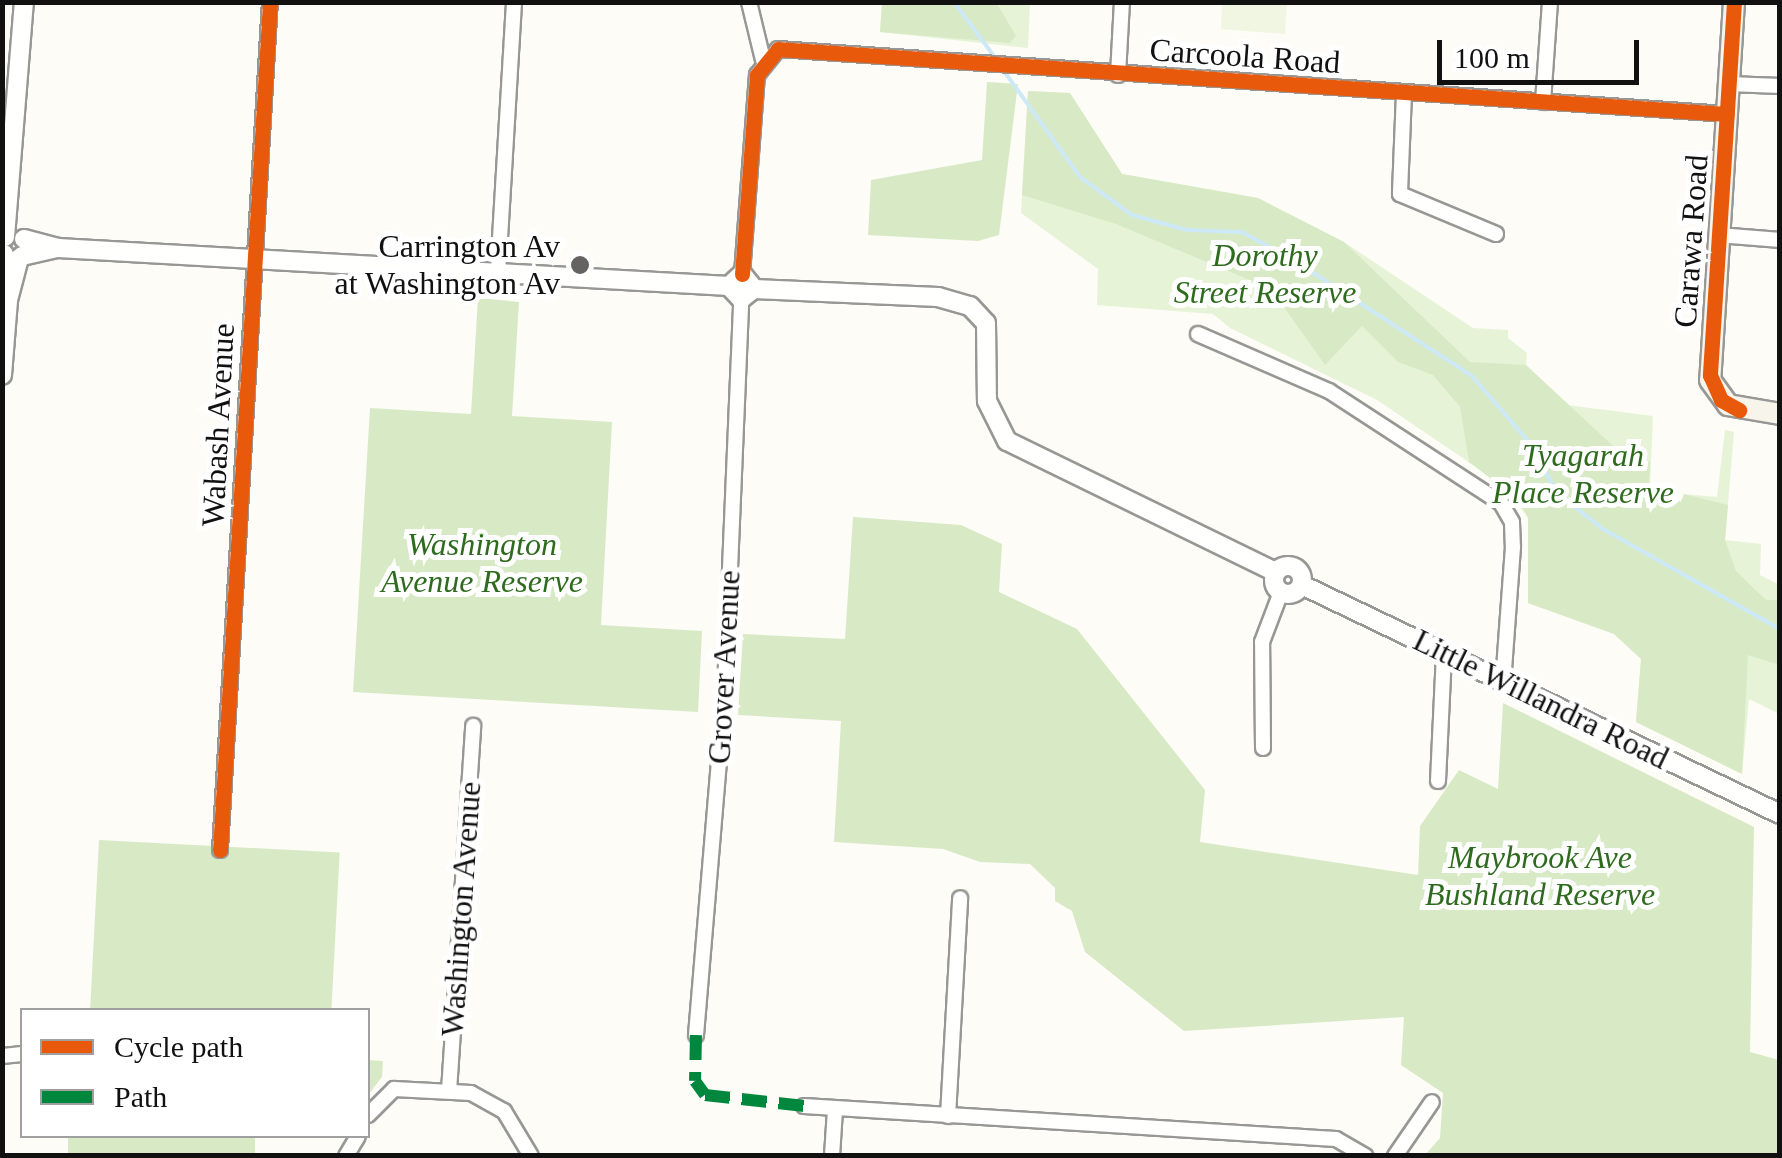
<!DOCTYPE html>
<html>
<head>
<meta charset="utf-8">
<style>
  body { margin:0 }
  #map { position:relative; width:1782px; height:1158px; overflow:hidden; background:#fdfcf7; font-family:Georgia,serif }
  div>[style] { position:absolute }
  .green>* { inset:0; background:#e7f3d7 }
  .forest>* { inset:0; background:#d8eac5; transform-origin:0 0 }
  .pitch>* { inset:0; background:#f0f6e1 }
  .stream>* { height:4px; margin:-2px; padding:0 2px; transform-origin:2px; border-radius:2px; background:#cde8f7 }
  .roads { filter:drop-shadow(2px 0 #979795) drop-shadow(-2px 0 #979795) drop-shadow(0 2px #979795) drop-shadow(0 -2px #979795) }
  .minor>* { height:14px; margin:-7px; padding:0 7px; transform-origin:7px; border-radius:7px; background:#fffffe }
  .tertiary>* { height:18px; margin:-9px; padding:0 9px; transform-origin:9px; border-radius:9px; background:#fffffe }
  .tertiary>.ring { margin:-9px; padding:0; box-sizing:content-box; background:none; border:18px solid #fffffe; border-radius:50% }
  .secondary>* { height:20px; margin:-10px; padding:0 10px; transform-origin:10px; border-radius:10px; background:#f6f4eb }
  .quiet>* { height:12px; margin-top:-6px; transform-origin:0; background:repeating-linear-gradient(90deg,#00873e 0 25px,transparent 0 37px) }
  .cycleway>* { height:15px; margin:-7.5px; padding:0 7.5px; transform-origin:7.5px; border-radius:7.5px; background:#e8590c }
  .dots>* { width:28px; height:28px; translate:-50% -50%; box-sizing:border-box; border:5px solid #fff; border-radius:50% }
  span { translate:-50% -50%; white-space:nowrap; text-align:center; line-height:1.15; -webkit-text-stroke:10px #fff; paint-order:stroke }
  .street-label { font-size:32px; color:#111 }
  .poi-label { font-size:32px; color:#111 }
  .right { translate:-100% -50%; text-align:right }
  .park-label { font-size:32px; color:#2f6b1f; font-style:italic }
  .frame { position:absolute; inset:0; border:5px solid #111; pointer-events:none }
  .legend { position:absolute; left:20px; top:1008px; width:350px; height:130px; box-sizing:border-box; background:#fff; border:2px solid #a0a0a0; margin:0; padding:12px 18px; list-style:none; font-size:30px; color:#111 }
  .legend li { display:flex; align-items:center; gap:20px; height:50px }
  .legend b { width:50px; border:2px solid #a0a0a0 }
  .scale { position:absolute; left:1437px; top:40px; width:202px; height:45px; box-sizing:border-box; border:5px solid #111; border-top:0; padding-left:12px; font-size:30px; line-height:35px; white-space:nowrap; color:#111; -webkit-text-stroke:8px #fff; paint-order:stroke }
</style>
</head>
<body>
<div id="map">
  <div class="green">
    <div style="clip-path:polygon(882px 3px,1030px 3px,1028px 48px,880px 32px)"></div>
    <div style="clip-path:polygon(1028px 91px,1070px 93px,1122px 174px,1258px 198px,1344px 242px,1473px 328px,1508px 330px,1508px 338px,1527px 353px,1526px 365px,1567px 405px,1653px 416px,1650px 487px,1681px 502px,1684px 494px,1717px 497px,1725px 430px,1734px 432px,1725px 540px,1761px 544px,1760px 575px,1780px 585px,1779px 714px,1749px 699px,1742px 774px,1636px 722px,1641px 659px,1614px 634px,1528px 603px,1528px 518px,1504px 486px,1377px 400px,1230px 328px,1213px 314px,1097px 305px,1098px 269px,1021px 213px)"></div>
  </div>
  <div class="forest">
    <div style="clip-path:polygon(996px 2px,1016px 36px,1010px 43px,880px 32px,882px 3px)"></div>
    <div style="clip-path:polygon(987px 82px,1018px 84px,999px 235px,978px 241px,868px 235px,871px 180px,982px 160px)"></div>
    <div style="clip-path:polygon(1028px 91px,1070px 93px,1122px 174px,1258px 198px,1344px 242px,1470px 362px,1526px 365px,1625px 457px,1650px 461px,1649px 486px,1681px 502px,1684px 494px,1728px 505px,1725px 540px,1736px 571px,1766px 600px,1779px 600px,1779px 665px,1748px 655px,1742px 774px,1636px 722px,1641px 659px,1614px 634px,1528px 603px,1528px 518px,1519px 500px,1469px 462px,1460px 407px,1433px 375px,1398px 362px,1362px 326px,1325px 365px,1271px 289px,1116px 224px,1022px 195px)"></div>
    <div style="clip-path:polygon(478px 298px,519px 302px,512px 416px,612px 422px,601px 625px,702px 631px,698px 712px,353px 692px,370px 408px,471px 414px)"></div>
    <div style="clip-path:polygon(853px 517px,961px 525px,1002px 544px,999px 592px,1077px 629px,1205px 790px,1200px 842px,1418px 875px,1420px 826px,1459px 770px,1498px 789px,1503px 703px,1754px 827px,1750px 1052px,1779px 1060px,1779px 1155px,1425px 1155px,1440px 1138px,1443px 1093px,1401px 1065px,1404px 1017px,1184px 1031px,1085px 952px,1072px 911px,1055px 901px,1055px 888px,1030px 864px,980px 862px,943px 849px,834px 842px,841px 721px,738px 715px,743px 634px,845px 639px)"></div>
    <div style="left:99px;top:840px;width:241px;height:170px;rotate:3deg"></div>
    <div style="clip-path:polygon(368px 1060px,383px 1061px,382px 1077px,368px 1095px)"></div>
    <div style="left:68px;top:1136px;width:187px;height:19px"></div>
  </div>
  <div class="pitch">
    <div style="clip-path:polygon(1222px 3px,1287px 3px,1285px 34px,1221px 29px)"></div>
  </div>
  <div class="stream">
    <div style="left:954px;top:2px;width:71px;rotate:53.6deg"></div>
    <div style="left:1001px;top:67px;width:135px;rotate:54.3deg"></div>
    <div style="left:1080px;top:177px;width:64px;rotate:36.2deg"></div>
    <div style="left:1132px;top:215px;width:57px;rotate:15.3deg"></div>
    <div style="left:1187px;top:230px;width:55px;rotate:2.1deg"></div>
    <div style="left:1242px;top:232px;width:57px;rotate:28.4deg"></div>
    <div style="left:1292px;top:259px;width:215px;rotate:33deg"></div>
    <div style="left:1472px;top:376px;width:87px;rotate:49.2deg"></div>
    <div style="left:1529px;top:442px;width:58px;rotate:61.2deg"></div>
    <div style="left:1557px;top:493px;width:58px;rotate:38deg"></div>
    <div style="left:1603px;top:529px;width:203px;rotate:29.5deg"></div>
  </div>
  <div class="roads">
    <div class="minor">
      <div style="left:749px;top:2px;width:60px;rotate:76.4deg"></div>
      <div style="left:1118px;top:75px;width:73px;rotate:-86.9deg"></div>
      <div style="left:1729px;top:84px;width:51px;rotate:2.2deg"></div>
      <div style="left:1404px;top:93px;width:101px;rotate:92.3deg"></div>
      <div style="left:1400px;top:194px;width:104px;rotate:22.6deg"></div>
      <div style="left:1543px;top:102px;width:100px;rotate:-86deg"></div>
      <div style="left:1719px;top:235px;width:61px;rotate:4.7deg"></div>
      <div style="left:498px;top:272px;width:270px;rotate:-86.6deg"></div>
      <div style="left:742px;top:274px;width:200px;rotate:-85.7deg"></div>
      <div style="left:757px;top:75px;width:33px;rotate:-51deg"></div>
      <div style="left:778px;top:49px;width:951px;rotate:3.92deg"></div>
      <div style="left:1198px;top:334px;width:143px;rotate:23.5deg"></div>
      <div style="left:1329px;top:391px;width:205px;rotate:33.1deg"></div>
      <div style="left:1501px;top:503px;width:22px;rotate:60deg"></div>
      <div style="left:1512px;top:522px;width:25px;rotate:88deg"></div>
      <div style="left:1513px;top:547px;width:135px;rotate:94.2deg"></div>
      <div style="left:1263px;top:748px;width:106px;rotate:-90.5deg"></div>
      <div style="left:1262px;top:642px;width:53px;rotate:-69.2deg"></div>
      <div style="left:1438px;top:781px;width:129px;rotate:-87.3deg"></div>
      <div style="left:220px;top:850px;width:849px;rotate:-86.63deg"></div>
      <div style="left:696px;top:1035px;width:348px;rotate:-85.2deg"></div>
      <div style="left:725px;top:688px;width:389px;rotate:-87.6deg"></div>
      <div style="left:2px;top:1056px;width:20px;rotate:-6deg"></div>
      <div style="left:449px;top:1091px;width:366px;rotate:-86.2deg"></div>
      <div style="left:804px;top:1106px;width:533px;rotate:3.55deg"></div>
      <div style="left:1336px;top:1139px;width:34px;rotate:30deg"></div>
      <div style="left:368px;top:1115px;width:37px;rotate:-45deg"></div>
      <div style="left:394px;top:1089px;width:77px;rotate:3deg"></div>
      <div style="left:471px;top:1093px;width:38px;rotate:29deg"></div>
      <div style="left:504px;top:1111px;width:52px;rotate:59deg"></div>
      <div style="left:948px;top:1116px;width:218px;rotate:-86.8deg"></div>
      <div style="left:346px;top:1156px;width:23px;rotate:-59deg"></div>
      <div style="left:832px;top:1156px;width:47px;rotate:-86.3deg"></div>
      <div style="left:1395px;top:1156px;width:65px;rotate:-55.6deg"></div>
    </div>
    <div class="tertiary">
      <div style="left:5px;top:237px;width:236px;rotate:-85.4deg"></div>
      <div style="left:24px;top:239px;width:35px;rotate:15deg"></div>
      <div style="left:58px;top:248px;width:672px;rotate:3.24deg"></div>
      <div style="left:4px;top:254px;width:30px;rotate:81deg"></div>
      <div style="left:22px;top:256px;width:37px;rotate:-13deg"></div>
      <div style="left:729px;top:286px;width:18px;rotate:-43deg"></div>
      <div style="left:742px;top:274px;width:19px;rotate:51deg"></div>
      <div style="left:729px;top:286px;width:18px;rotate:47deg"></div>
      <div style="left:741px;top:299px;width:16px;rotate:-38deg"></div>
      <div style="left:754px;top:289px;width:184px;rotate:2.5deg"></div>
      <div style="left:938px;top:297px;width:33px;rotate:16deg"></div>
      <div style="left:970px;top:306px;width:23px;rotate:47deg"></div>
      <div style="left:986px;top:323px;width:78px;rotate:89.3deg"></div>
      <div style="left:987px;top:401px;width:45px;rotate:63.4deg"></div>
      <div style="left:1007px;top:441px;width:299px;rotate:26deg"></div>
      <div style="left:2px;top:375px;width:75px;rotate:-85.4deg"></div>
      <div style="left:8px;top:300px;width:43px;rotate:-75.3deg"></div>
      <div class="ring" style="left:1274px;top:566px;width:10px;height:10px"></div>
      <div style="left:1302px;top:585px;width:530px;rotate:25.6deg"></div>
    </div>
    <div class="secondary">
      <div style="left:1734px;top:2px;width:379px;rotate:93.6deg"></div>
      <div style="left:1710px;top:380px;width:31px;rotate:54deg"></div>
      <div style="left:1728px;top:405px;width:53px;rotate:9.8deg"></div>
    </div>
  </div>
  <div class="quiet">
    <div style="left:696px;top:1035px;width:46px;rotate:91.2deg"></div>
    <div style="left:695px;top:1081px;width:17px;rotate:54deg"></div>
    <div style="left:705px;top:1095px;width:100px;rotate:6.3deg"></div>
  </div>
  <div class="cycleway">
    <div style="left:1734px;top:2px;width:374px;rotate:93.7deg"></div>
    <div style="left:1710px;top:375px;width:27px;rotate:66deg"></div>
    <div style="left:1721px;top:400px;width:21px;rotate:29deg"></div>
    <div style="left:742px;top:274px;width:200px;rotate:-85.7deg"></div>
    <div style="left:757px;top:75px;width:33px;rotate:-51deg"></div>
    <div style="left:778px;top:49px;width:951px;rotate:3.92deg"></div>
    <div style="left:220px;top:850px;width:849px;rotate:-86.63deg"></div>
  </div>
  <div class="dots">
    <div style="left:580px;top:265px;background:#646362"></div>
  </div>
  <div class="street-label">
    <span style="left:1245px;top:56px;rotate:4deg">Carcoola Road</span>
    <span style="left:1691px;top:241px;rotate:-86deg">Carawa Road</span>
    <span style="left:218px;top:425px;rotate:-87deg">Wabash Avenue</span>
    <span style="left:724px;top:667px;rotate:-87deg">Grover Avenue</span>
    <span style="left:1541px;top:699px;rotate:26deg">Little Willandra Road</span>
    <span style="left:461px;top:909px;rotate:-86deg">Washington Avenue</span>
  </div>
  <div class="poi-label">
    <span class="right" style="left:560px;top:265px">Carrington Av<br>at Washington Av</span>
  </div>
  <div class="park-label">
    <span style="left:1265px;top:274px">Dorothy<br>Street Reserve</span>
    <span style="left:1583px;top:474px">Tyagarah<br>Place Reserve</span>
    <span style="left:482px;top:563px">Washington<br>Avenue Reserve</span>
    <span style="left:1540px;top:876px">Maybrook Ave<br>Bushland Reserve</span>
  </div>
  <div class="frame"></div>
  <ul class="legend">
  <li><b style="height:12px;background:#e8590c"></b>Cycle path</li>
  <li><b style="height:12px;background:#00873e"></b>Path</li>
  </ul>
  <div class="scale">100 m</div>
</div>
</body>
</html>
